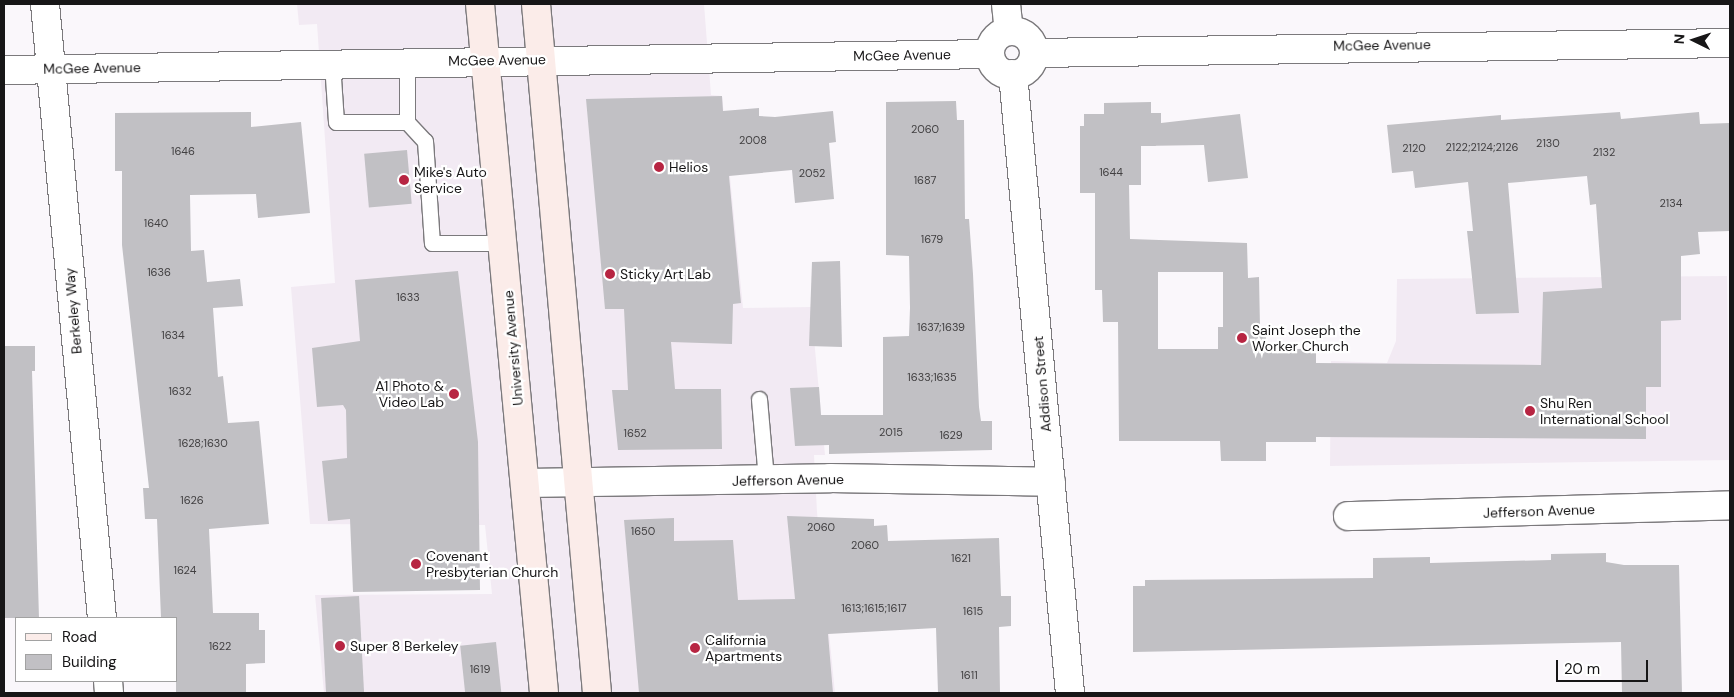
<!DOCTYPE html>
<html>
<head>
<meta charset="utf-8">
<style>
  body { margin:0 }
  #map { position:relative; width:1734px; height:697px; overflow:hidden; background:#faf7fb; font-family:"DM Sans",sans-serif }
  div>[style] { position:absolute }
  .built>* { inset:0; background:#f2eaf3 }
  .building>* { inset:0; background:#c1c0c4; transform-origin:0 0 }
  .roads { filter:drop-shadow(1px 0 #7b797c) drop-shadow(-1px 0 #7b797c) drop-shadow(0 1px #7b797c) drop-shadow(0 -1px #7b797c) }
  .service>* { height:15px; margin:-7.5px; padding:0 7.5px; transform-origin:7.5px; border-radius:7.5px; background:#fff }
  .minor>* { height:28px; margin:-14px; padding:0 14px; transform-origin:14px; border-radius:14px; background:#fff }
  .minor>.ring { margin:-14px; padding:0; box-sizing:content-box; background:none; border:28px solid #fff; border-radius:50% }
  .secondary>* { height:28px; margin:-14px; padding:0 14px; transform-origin:14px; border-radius:14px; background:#fbece9 }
  .dots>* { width:14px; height:14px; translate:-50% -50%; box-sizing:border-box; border:2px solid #fff; border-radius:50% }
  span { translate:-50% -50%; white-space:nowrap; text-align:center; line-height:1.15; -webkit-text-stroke:4.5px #fff; paint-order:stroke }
  .number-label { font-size:11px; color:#424042 }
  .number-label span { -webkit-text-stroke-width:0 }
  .street-label { font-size:14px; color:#171617 }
  .poi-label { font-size:14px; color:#171617 }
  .left { translate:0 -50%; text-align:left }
  .right { translate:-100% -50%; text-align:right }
  .frame { position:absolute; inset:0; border:5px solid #171617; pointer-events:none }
  .legend { position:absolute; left:15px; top:617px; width:162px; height:65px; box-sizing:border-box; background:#fff; border:1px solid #a2a2a2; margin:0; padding:6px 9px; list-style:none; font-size:15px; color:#171617 }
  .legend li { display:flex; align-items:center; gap:10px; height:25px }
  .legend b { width:25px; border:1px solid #a2a2a2 }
  .north { position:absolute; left:1669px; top:15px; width:50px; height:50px; -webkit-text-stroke:4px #fff; paint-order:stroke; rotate:274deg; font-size:14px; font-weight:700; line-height:20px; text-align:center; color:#171617 }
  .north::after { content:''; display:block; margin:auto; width:18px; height:22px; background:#171617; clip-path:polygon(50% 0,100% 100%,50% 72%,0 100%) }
  .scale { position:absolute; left:1556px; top:660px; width:92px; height:22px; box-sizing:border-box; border:2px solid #171617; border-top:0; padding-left:6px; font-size:15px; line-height:18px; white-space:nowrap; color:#171617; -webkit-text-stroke:4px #fff; paint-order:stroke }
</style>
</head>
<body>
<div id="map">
  <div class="built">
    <div style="clip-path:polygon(297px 4px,704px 4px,711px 95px,722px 96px,743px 308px,811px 307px,825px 455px,814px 455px,817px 512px,835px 693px,324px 693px,315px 595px,492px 594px,485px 525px,310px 524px,291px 287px,335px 283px,317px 24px,299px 25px)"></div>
    <div style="clip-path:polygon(1727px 276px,1730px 460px,1330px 466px,1331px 361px,1387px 363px,1396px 341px,1397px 279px)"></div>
  </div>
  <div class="building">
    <div style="clip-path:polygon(722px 96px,723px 111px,759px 108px,759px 116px,775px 117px,833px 111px,836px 142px,829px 143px,834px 199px,795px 203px,792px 170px,729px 176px,741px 303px,733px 304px,732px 344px,671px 342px,675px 389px,721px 389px,722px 449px,618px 450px,612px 390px,628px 390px,624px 309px,605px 309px,586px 99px)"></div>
    <div style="clip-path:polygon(956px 101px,957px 120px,964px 120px,965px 219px,969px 219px,973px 274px,979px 407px,981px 421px,992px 421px,992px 450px,829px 454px,829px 445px,795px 446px,790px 388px,819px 387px,821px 415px,883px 415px,883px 337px,909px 336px,910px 308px,909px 256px,886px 255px,886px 102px)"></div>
    <div style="clip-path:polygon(evenodd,1151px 102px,1151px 113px,1161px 113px,1161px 123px,1240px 114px,1248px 178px,1208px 182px,1204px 145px,1141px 146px,1141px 185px,1129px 185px,1130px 239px,1247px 243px,1248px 278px,1259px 277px,1260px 327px,1266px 327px,1266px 349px,1316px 349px,1316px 363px,1541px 365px,1543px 292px,1602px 288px,1596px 204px,1590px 205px,1587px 176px,1508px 183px,1519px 313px,1476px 314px,1467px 231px,1473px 231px,1468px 182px,1415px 188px,1413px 171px,1392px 173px,1387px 125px,1501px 115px,1501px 120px,1620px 112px,1621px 119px,1699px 112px,1700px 124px,1730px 123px,1730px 231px,1698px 232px,1700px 254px,1681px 256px,1681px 320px,1661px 321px,1661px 387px,1646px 387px,1646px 439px,1316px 437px,1316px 442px,1266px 442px,1266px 461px,1221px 461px,1220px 441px,1119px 441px,1118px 322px,1103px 322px,1102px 290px,1095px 290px,1095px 193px,1080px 193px,1080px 126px,1084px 126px,1084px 114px,1104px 114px,1104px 103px,1151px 102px,1158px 272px,1223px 272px,1223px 327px,1218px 327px,1218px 349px,1158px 349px,1158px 272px)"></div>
    <div style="clip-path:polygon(251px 112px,251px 127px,301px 122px,310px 213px,258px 218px,256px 194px,190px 195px,191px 251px,204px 250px,207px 282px,240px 279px,243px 306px,213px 308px,218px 377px,223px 376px,228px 423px,259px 421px,269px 524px,209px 529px,213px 613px,259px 613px,259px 630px,265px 630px,265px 663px,246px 664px,246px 693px,176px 693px,176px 618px,161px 618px,157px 519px,145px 519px,143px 488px,149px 488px,122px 245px,122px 171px,115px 171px,115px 113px)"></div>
    <div style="left:407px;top:150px;width:54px;height:43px;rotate:85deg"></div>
    <div style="clip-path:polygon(840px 261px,842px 347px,809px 346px,812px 262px)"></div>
    <div style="clip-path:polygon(458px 271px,478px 442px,480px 590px,353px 592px,350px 519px,328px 521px,322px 461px,347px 458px,346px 410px,343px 405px,317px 407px,312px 348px,360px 341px,355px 280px)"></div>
    <div style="clip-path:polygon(4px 346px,35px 346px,35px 371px,32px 371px,39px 618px,4px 618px)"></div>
    <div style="clip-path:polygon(787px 516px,874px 519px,874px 526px,887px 525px,888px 541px,999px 538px,1001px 596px,1011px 596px,1011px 626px,999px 627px,1000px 693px,938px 693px,936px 628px,828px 634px,833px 693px,639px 693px,624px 520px,674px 518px,674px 541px,733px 540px,738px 600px,795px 599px)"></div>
    <div style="clip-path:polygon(1606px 553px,1606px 562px,1624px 565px,1679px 565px,1682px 693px,1622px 693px,1621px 642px,1133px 652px,1133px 586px,1145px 586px,1145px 580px,1373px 578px,1373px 558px,1430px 557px,1430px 563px,1551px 560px,1551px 554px)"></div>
    <div style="left:359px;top:596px;width:97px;height:38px;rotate:87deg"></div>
    <div style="left:496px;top:642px;width:51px;height:36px;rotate:84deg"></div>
  </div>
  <div class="roads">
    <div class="service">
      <div style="left:407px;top:62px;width:60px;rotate:90deg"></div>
      <div style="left:332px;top:63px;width:59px;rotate:86.1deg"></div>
      <div style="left:336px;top:122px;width:71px"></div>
      <div style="left:407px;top:122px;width:26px;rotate:47deg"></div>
      <div style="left:425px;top:141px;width:102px;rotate:86.1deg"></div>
      <div style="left:432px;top:243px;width:71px"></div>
      <div style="left:759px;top:399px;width:80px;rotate:85deg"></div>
    </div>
    <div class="minor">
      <div style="left:45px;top:4px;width:617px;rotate:84.7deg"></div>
      <div style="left:1006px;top:4px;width:27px;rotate:84deg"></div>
      <div class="ring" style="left:990px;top:31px;width:16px;height:16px"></div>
      <div style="left:1034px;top:53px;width:696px;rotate:-0.82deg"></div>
      <div style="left:4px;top:70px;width:986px;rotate:-0.93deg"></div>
      <div style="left:1013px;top:74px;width:622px;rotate:84.74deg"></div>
      <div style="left:526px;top:483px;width:304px;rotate:-0.9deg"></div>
      <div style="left:830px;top:478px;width:221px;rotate:1deg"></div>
      <div style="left:1348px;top:516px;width:382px;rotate:-1.6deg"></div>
      <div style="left:108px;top:681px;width:12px;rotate:85deg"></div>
    </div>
    <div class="secondary">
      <div style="left:480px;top:4px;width:692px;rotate:84.69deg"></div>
      <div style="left:536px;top:4px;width:692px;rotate:84.94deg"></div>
    </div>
  </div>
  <div class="dots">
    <div style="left:659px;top:167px;background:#b72542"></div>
    <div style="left:404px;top:180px;background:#b72542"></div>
    <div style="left:610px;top:274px;background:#b72542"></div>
    <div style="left:1242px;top:338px;background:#b72542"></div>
    <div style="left:454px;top:394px;background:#b72542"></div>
    <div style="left:1530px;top:411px;background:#b72542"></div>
    <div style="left:416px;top:564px;background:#b72542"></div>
    <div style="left:340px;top:646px;background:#b72542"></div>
    <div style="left:695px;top:648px;background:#b72542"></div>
  </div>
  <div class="number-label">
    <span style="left:925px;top:129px">2060</span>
    <span style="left:753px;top:140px">2008</span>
    <span style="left:1548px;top:143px">2130</span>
    <span style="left:1482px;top:147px">2122;2124;2126</span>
    <span style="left:1414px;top:148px">2120</span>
    <span style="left:183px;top:151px">1646</span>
    <span style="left:1604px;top:152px">2132</span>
    <span style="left:1111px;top:172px">1644</span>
    <span style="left:812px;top:173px">2052</span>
    <span style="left:925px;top:180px">1687</span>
    <span style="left:1671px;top:203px">2134</span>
    <span style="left:156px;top:223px">1640</span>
    <span style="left:932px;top:239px">1679</span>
    <span style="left:159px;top:272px">1636</span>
    <span style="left:408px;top:297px">1633</span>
    <span style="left:941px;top:327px">1637;1639</span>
    <span style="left:173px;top:335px">1634</span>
    <span style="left:932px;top:377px">1633;1635</span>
    <span style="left:180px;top:391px">1632</span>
    <span style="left:891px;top:432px">2015</span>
    <span style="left:635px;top:433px">1652</span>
    <span style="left:951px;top:435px">1629</span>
    <span style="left:203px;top:443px">1628;1630</span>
    <span style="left:192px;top:500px">1626</span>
    <span style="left:821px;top:527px">2060</span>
    <span style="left:643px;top:531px">1650</span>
    <span style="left:865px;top:545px">2060</span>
    <span style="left:961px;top:558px">1621</span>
    <span style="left:185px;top:570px">1624</span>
    <span style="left:874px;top:608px">1613;1615;1617</span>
    <span style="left:973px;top:611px">1615</span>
    <span style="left:220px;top:646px">1622</span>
    <span style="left:480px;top:669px">1619</span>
    <span style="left:969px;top:675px">1611</span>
  </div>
  <div class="street-label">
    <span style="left:1382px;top:45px;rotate:-1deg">McGee Avenue</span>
    <span style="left:902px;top:55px;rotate:-1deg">McGee Avenue</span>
    <span style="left:497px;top:60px;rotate:-1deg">McGee Avenue</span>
    <span style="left:92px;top:68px;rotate:-1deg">McGee Avenue</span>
    <span style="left:73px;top:311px;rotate:-95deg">Berkeley Way</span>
    <span style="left:513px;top:348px;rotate:-95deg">University Avenue</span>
    <span style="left:1042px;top:384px;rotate:-95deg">Addison Street</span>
    <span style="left:788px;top:480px;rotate:-1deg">Jefferson Avenue</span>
    <span style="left:1539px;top:511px;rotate:-2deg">Jefferson Avenue</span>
  </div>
  <div class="poi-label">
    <span class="left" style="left:669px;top:167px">Helios</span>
    <span class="left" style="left:414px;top:180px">Mike's Auto<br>Service</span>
    <span class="left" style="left:620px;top:274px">Sticky Art Lab</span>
    <span class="left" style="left:1252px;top:338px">Saint Joseph the<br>Worker Church</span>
    <span class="right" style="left:444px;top:394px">A1 Photo &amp;<br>Video Lab</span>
    <span class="left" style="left:1540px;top:411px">Shu Ren<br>International School</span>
    <span class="left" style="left:426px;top:564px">Covenant<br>Presbyterian Church</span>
    <span class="left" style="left:705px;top:648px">California<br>Apartments</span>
    <span class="left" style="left:350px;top:646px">Super 8 Berkeley</span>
  </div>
  <div class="frame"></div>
  <ul class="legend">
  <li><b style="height:6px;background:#fbece9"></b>Road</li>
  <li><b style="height:14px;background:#c1c0c4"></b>Building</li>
  </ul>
  <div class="north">N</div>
  <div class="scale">20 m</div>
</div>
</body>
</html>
